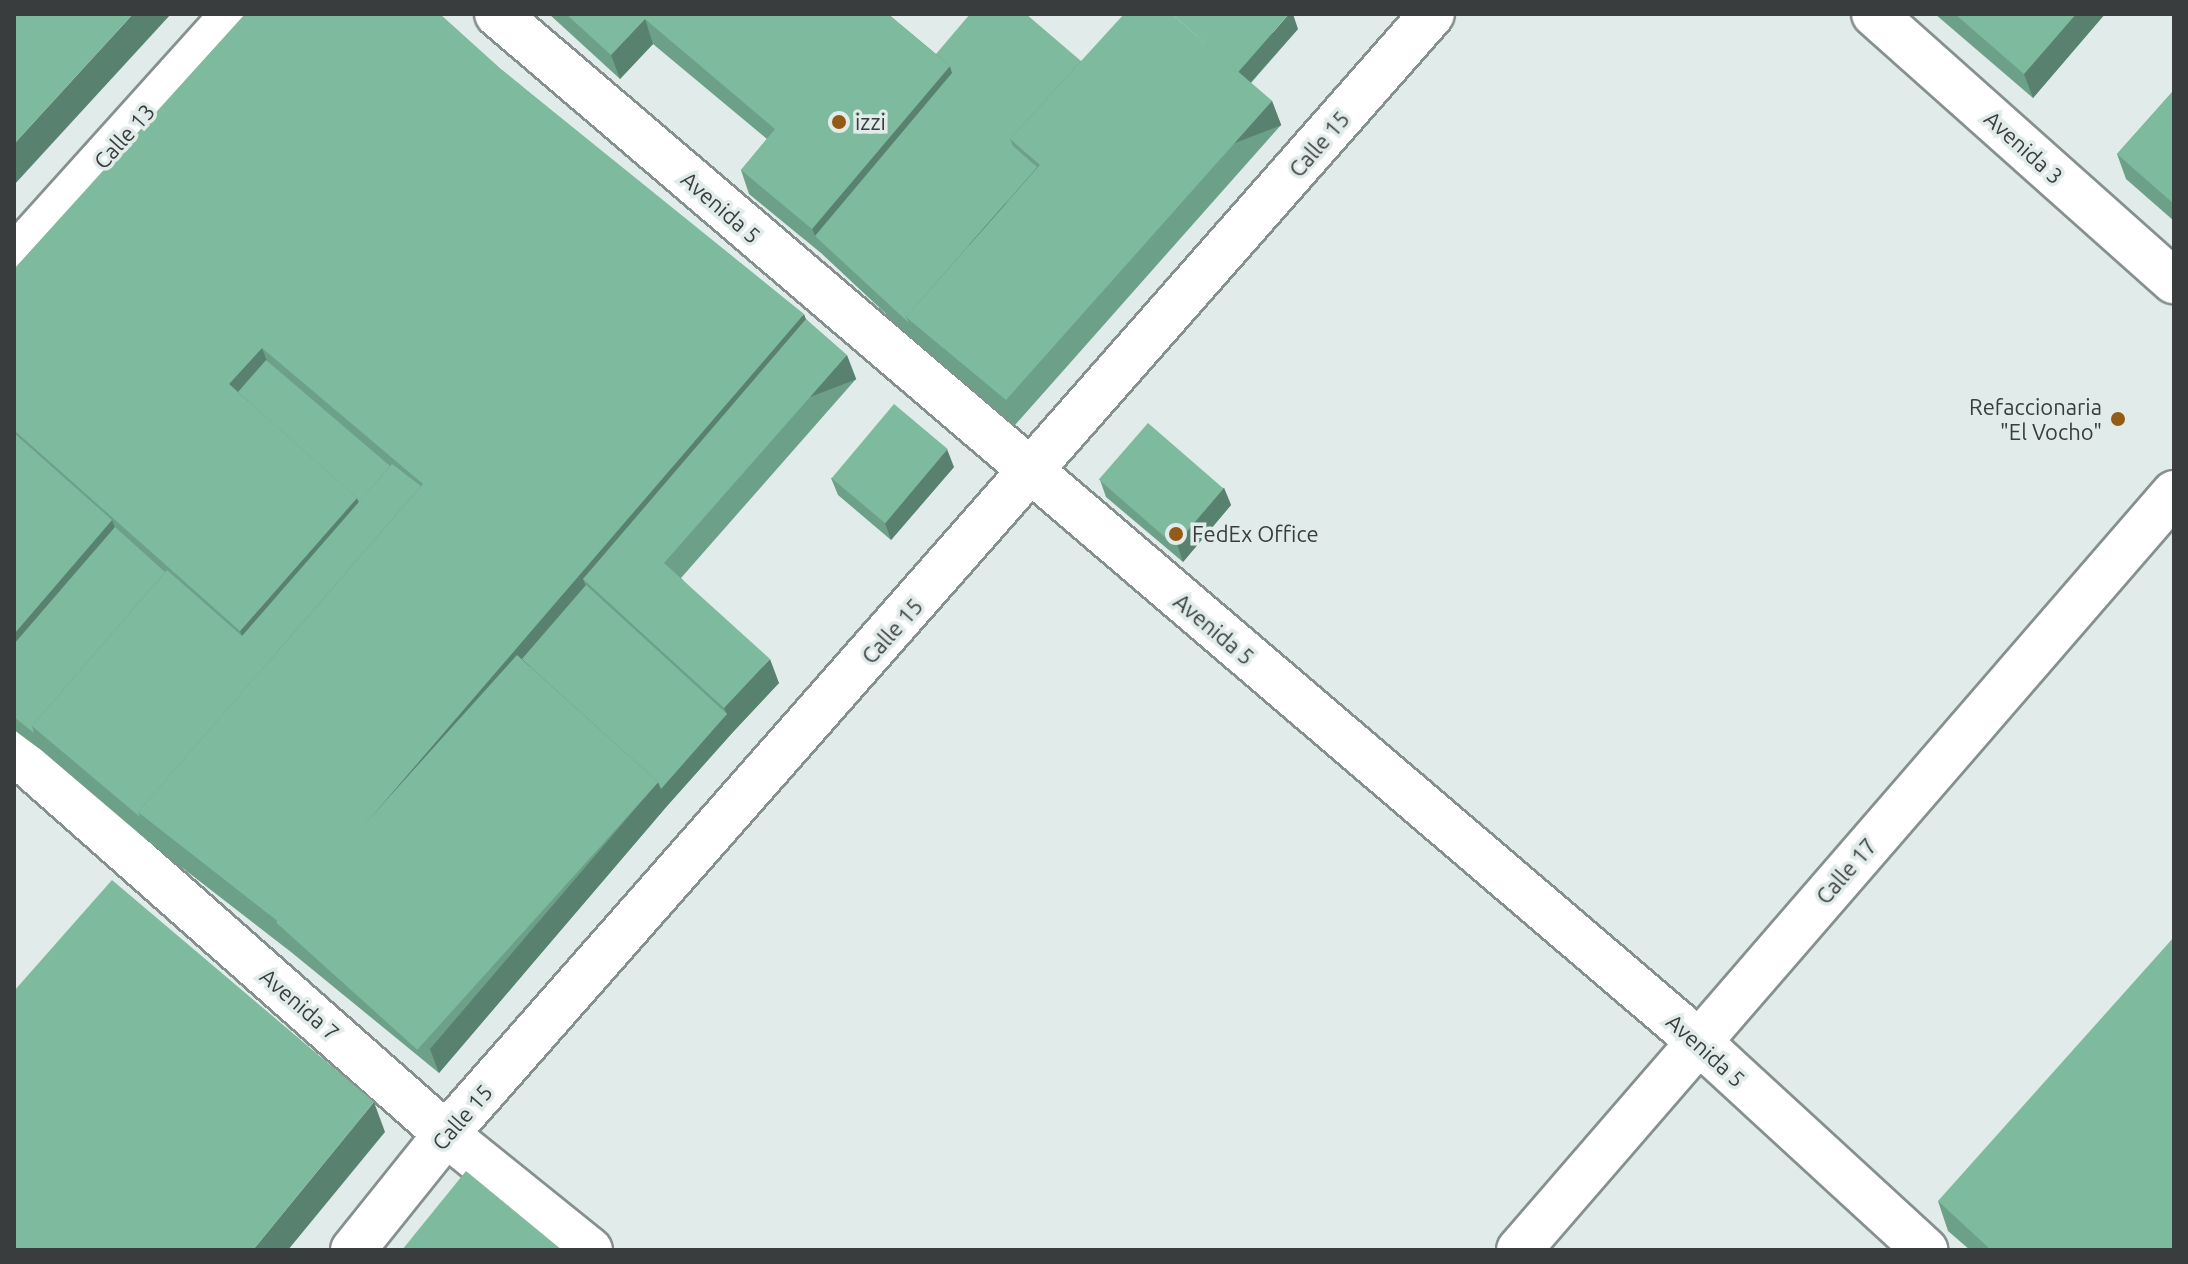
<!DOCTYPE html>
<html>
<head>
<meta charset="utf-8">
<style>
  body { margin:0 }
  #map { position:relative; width:2188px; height:1264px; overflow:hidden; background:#e1ecea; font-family:Ubuntu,sans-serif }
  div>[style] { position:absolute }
  .roads { filter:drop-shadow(2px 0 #86908f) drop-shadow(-2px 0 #86908f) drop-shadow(0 2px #86908f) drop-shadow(0 -2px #86908f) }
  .minor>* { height:44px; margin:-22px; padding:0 22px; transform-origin:22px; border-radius:22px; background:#fff }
  .major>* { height:44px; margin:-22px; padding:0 22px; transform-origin:22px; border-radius:22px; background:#fff }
  .wall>* { inset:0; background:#6ca088 }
  .shaded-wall>* { inset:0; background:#58826f; transform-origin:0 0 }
  .building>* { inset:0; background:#7eba9e; transform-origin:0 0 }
  .dots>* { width:22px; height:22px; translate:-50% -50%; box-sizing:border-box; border:4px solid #e1ecea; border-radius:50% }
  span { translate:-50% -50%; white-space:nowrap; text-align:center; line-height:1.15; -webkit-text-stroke:7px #e1ecea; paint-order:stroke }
  .poi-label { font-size:22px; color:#393d3d }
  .left { translate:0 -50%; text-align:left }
  .right { translate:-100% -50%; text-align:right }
  .street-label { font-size:22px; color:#393d3d }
  .frame { position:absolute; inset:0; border:16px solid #393d3d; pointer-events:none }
</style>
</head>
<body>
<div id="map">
  <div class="roads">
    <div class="minor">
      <div style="left:497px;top:14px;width:1580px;rotate:40.53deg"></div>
      <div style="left:1698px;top:1041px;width:309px;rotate:42.6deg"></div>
      <div style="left:14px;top:258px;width:329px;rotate:-48deg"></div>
      <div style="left:14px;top:752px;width:577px;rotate:41.49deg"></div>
      <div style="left:446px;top:1134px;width:185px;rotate:38.9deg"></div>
      <div style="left:353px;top:1250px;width:149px;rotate:-51.3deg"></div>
      <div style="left:446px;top:1134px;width:1492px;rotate:-48.64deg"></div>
      <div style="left:1519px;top:1250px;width:1001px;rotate:-49.13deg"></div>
    </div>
    <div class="major">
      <div style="left:1874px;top:14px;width:402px;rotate:41.7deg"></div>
    </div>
  </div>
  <div class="wall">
    <div style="clip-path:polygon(549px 14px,888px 14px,936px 54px,1081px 61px,1298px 29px,1251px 83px,1272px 101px,1281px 125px,1015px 425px,915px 341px,821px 253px,749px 194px,741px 170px,767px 139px,653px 44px,620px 79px)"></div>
    <div style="clip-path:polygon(1935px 14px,2105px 14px,2033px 98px)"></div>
    <div style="clip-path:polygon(502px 70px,806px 319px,856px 379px,681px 578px,779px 683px,733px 732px,667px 806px,439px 1073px,291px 952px,149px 842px,41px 750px,14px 730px,14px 269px)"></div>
    <div style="clip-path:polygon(2174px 90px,2174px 221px,2126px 179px,2117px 154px)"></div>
    <div style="clip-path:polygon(954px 467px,891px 540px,838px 495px,831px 478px)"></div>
    <div style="clip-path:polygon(1100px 480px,1224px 488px,1231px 505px,1183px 562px,1106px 497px)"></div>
    <div style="clip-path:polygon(1938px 1201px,2174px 1250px,1970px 1250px,1948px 1231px)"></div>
  </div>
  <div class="shaded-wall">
    <div style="clip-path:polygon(133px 14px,171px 14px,14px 185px,14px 144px)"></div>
    <div style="clip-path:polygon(1289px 14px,1293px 14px,1298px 29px,1242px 92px,1236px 75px)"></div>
    <div style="clip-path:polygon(2076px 14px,2105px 14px,2033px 98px,2024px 74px)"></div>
    <div style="clip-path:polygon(645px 19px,653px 44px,620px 79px,611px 55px)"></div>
    <div style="clip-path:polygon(950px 66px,958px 90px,815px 236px,812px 229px)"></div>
    <div style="left:1272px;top:101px;width:26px;height:400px;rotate:69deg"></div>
    <div style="clip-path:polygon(804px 314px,815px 343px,583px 579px,592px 602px,282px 928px,280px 923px)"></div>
    <div style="clip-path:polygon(262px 348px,273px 377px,246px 407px,229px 384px)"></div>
    <div style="left:847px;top:355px;width:26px;height:277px;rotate:69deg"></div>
    <div style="clip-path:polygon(947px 449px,954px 467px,891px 540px,885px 523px)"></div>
    <div style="clip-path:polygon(1224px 488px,1231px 505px,1183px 562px,1177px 544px)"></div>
    <div style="clip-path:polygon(357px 498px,368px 527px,251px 660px,240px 631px)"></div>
    <div style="clip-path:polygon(112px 520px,121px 544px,14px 669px,14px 634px)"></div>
    <div style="clip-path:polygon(770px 659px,779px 683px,733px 732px,667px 806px,439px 1073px,430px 1049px,658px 782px,727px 714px,724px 708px)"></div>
    <div style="clip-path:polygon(374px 1102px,385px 1132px,288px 1250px,253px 1250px)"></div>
  </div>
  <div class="building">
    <div style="clip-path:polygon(14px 14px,133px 14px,14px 144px)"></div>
    <div style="clip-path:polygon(245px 14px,440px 14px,502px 70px,804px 314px,280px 923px,138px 812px,423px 484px,262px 348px,229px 384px,357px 498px,240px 631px,14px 430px,14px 269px)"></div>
    <div style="clip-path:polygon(566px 14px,888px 14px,950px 66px,812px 229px,741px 170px,775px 129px,645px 19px,611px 55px)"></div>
    <div style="clip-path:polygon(970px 14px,1026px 14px,1081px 61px,1010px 139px,1013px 146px,1037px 167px,906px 317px,909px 323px,815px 236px,952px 73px,950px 66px,936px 54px)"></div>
    <div style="clip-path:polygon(1124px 14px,1172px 14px,1272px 101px,1006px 400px,906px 317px,1040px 165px,1010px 139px)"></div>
    <div style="clip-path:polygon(1172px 14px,1289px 14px,1238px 72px)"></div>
    <div style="clip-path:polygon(1955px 14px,2076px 14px,2024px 74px)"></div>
    <div style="clip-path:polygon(2174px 90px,2174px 204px,2117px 154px)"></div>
    <div style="clip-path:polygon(806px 319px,847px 355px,664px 563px,770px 659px,724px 708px,583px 579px)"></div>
    <div style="clip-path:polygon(266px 360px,390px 466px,359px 502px,357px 498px,238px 392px)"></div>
    <div style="left:894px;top:404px;width:70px;height:97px;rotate:40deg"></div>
    <div style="left:1148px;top:423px;width:100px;height:75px;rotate:41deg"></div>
    <div style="clip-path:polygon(14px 433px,112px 520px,14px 634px)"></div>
    <div style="clip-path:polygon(392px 464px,421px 486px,138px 812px,140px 817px,32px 726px,167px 570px,242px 636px)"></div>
    <div style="clip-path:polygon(115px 527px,165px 572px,32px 726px,34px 733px,14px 717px,14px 644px)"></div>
    <div style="clip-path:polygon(586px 585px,727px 714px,661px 789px,658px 782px,522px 659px)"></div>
    <div style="left:517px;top:655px;width:190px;height:360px;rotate:42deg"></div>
    <div style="clip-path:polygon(112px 880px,374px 1102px,253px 1250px,14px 1250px,14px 991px)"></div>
    <div style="clip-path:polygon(2174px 937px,2174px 1250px,1991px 1250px,1938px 1201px)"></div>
    <div style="clip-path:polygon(466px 1171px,562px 1250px,402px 1250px)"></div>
  </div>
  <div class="dots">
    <div style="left:839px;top:122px;background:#935b15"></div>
    <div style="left:2118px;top:419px;background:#935b15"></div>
    <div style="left:1176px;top:534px;background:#935b15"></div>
  </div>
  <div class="poi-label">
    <span class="left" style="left:855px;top:122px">izzi</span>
    <span class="right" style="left:2102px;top:419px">Refaccionaria<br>"El Vocho"</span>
    <span class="left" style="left:1192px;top:534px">FedEx Office</span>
  </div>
  <div class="street-label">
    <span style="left:124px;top:136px;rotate:-48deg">Calle 13</span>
    <span style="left:1319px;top:144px;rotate:-49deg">Calle 15</span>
    <span style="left:2024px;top:147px;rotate:42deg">Avenida 3</span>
    <span style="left:721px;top:207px;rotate:41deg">Avenida 5</span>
    <span style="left:1214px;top:629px;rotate:40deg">Avenida 5</span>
    <span style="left:892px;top:631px;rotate:-48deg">Calle 15</span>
    <span style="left:1846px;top:871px;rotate:-49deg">Calle 17</span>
    <span style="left:300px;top:1004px;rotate:41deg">Avenida 7</span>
    <span style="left:1706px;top:1050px;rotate:42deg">Avenida 5</span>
    <span style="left:462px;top:1117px;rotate:-49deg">Calle 15</span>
  </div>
  <div class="frame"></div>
</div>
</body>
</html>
